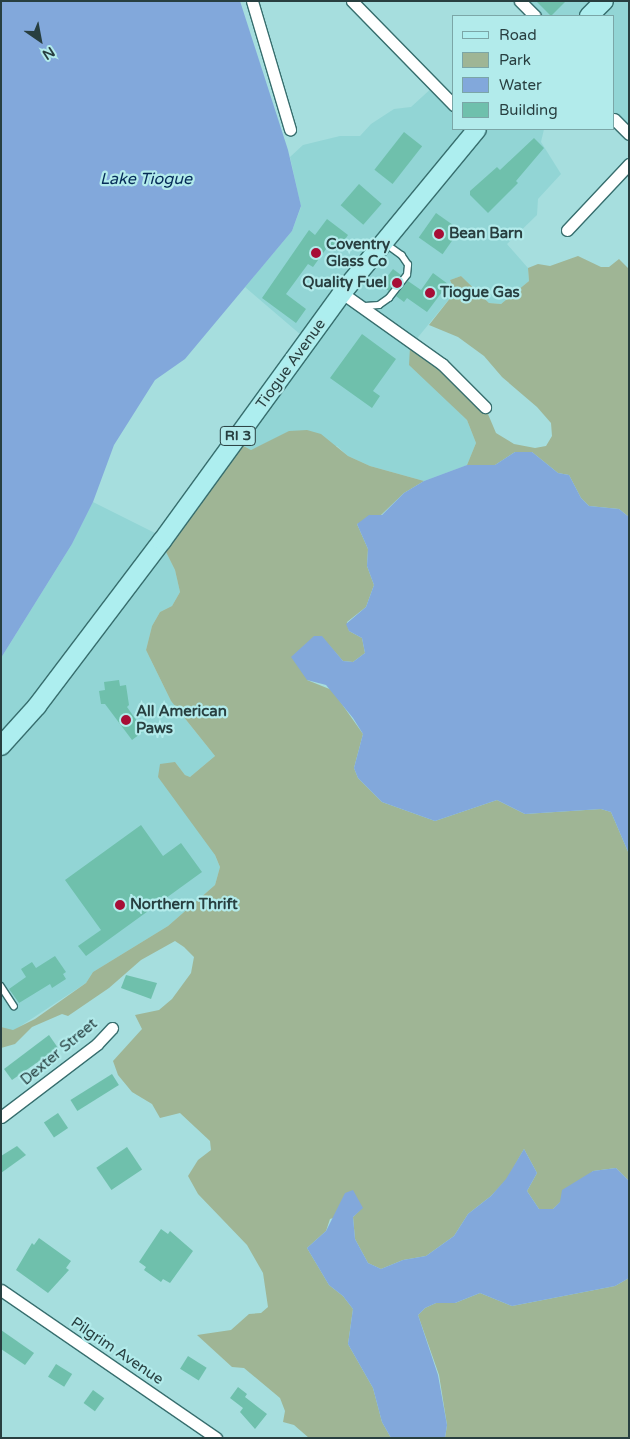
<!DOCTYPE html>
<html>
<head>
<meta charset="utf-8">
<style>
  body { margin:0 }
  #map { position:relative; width:630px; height:1439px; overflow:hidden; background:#a6dede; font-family:"Varela Round",sans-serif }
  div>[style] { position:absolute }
  .built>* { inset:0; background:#92d5d5 }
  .green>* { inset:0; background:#9fb595 }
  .water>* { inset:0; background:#82a8db }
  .building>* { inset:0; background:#6fc0ac; transform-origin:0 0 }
  .roads { filter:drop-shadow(1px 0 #376e6e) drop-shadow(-1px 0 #376e6e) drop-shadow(0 1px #376e6e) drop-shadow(0 -1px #376e6e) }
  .service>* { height:5.5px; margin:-2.75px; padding:0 2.75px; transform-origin:2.75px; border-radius:2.75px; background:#fff }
  .minor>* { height:11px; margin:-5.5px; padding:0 5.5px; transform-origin:5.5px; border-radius:5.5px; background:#fff }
  .primary>* { height:18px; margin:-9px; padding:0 9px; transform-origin:9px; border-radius:9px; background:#adeeef }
  .dots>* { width:14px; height:14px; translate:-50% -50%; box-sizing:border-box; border:2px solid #b2ebeb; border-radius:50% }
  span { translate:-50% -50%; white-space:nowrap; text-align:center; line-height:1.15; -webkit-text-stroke:4.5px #b2ebeb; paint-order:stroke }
  .shield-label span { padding:1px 4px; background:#b2ebeb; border:1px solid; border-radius:4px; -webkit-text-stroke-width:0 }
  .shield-label { font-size:14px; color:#283f40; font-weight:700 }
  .poi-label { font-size:15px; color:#283f40; font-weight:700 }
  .left { translate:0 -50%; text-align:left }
  .right { translate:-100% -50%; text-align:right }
  .street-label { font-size:15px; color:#283f40 }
  .water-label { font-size:16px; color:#052b58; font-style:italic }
  .frame { position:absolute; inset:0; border:2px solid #283f40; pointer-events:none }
  .legend { position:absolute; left:452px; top:15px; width:162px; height:115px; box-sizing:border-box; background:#b2ebeb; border:1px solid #7ba6a7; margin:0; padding:6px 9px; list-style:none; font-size:15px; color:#283f40 }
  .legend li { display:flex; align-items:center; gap:10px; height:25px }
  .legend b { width:25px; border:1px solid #7ba6a7 }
  .north { position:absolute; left:15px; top:15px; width:50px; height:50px; -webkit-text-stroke:4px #b2ebeb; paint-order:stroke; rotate:147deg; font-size:14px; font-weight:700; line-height:20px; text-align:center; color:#283f40 }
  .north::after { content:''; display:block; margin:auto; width:18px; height:22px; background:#283f40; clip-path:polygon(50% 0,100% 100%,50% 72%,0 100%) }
</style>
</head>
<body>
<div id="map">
  <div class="built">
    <div style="clip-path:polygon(521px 1px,629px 1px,629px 133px,614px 119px,614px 16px,535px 16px)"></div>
    <div style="clip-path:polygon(434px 86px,454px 104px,454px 129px,544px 129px,541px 142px,561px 174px,538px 199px,537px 215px,507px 244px,528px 268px,529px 281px,501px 304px,489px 303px,461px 276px,450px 280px,455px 292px,410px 347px,439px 392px,467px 420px,476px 443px,467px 465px,424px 481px,370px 466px,348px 456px,337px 446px,268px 443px,251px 450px,236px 442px,308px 341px,245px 287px,292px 231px,301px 207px,290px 157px,303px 145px,340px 136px,360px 136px,371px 124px,394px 109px,411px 107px)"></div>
    <div style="clip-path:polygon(93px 502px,165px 538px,165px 550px,175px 570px,180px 592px,172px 606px,160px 612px,152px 626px,146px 650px,171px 701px,215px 756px,190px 777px,185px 775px,175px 762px,220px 867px,215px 885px,168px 926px,93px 972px,86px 983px,13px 1031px,1px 1027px,1px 658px,72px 544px)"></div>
  </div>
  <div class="green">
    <div style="clip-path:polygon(578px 256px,601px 267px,609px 267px,619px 259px,629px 269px,629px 517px,619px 509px,589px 506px,581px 498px,569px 475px,558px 473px,532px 452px,515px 452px,495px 465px,467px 465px,476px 443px,467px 420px,409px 365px,410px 347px,421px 352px,485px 407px,496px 433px,514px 444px,535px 448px,546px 446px,552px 436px,551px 423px,537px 407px,502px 377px,484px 356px,458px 337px,429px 325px,455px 292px,450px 280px,461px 276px,489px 303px,501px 304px,529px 281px,528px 268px,538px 264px,550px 266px)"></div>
    <div style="clip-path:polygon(307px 430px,321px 434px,348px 456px,370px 466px,424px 481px,404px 493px,381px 515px,357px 524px,368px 549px,367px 566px,374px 585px,366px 607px,347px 622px,349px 631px,362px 638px,365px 653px,353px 662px,343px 661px,321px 636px,314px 636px,307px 680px,332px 690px,363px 734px,354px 768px,358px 778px,382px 802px,435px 821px,497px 800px,525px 814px,601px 809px,611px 812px,629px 854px,629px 1181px,616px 1168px,593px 1171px,553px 1209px,539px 1209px,527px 1191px,537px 1173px,524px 1149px,507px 1179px,491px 1196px,468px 1214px,454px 1236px,426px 1256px,403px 1260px,381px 1269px,368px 1263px,355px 1239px,353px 1217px,362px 1208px,330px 1219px,326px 1231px,307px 1248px,329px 1285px,343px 1296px,353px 1309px,348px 1344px,373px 1388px,382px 1422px,391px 1438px,309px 1438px,294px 1425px,283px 1422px,285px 1411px,280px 1398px,244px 1368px,232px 1367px,197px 1335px,231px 1330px,249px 1314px,261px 1313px,268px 1307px,263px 1273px,247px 1245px,198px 1194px,188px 1176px,198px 1160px,211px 1150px,210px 1141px,180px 1113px,160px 1118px,152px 1104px,132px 1092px,118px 1075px,113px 1061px,142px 1029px,135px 1015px,159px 1010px,172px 999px,191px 973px,194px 957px,184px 947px,175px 941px,141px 960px,109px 988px,68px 1016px,62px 1014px,32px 1027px,15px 1044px,1px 1048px,1px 1027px,13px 1030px,35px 1019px,86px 983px,93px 972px,168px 926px,215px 885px,220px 867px,215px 855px,158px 777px,160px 764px,175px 762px,185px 775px,190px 777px,215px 756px,171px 701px,146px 650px,152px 626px,160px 612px,172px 606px,180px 592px,175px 570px,165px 550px,236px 442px,251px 450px,289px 431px)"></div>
    <div style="clip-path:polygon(629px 1278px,629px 1438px,445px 1438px,447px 1425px,439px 1375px,418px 1315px,425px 1308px,436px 1303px,455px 1303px,480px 1293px,512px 1306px,615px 1286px)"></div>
  </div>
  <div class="water">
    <div style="clip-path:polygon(1px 1px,240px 1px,288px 150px,301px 206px,292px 231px,185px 359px,155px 380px,114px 445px,93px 502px,72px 544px,1px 658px)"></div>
    <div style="clip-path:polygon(515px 452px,532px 452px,558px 473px,569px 475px,581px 498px,589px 506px,619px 509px,629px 517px,629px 854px,611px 812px,601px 809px,525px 814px,497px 800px,435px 821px,382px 802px,358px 778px,354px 768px,363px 734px,353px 718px,326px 685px,307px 680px,291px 657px,314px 636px,322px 636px,343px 661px,353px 662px,365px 653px,362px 638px,349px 631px,346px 624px,366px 607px,374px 585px,367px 566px,368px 549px,357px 524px,369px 515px,382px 515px,404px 493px,424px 481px,467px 465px,495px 465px)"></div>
    <div style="clip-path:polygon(524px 1149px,537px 1173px,527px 1191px,539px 1209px,553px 1209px,560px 1202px,562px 1190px,593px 1171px,616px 1168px,629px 1181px,629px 1278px,615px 1286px,512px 1306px,480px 1293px,455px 1303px,436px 1303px,425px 1308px,418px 1315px,438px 1375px,447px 1425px,445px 1438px,391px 1438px,382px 1422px,373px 1388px,348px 1344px,353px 1309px,343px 1296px,329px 1285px,307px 1248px,326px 1231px,345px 1193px,353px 1190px,363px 1208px,353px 1217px,355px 1239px,368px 1263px,381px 1269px,403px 1260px,426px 1256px,454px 1236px,468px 1214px,491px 1196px,506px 1179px)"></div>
  </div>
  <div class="building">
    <div style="clip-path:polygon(536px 1px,566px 1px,551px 16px)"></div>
    <div style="left:404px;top:132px;width:23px;height:48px;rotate:38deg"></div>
    <div style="clip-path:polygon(534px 138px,544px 148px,516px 181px,518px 183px,488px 213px,470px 195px,470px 191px,497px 167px,500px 170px)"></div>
    <div style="left:359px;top:184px;width:30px;height:28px;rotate:41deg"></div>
    <div style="left:436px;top:213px;width:29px;height:30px;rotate:35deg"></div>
    <div style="clip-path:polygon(327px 219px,348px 235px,337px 251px,329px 245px,313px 267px,308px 264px,286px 294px,306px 309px,296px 323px,262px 298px,309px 230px,315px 235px)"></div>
    <div style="left:393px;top:269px;width:10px;height:20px;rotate:37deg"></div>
    <div style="clip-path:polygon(433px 273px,448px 284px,427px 312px,407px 298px,404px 302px,396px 296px,408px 281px,421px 290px)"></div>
    <div style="clip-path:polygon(362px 334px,396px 359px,373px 391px,380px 396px,372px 408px,330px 378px)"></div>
    <div style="clip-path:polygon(119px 680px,120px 686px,126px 685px,129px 705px,127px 707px,144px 731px,132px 740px,105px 704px,101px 704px,99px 691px,105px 690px,104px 682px)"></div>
    <div style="clip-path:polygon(141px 825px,163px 856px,181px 843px,202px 872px,86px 956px,78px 946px,101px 930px,65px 880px)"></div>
    <div style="clip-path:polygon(55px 956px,66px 972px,63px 974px,66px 979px,52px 988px,50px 984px,19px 1003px,9px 989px,26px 977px,21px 969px,32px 962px,36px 968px)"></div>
    <div style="clip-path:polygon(126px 975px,157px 983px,151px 999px,121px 988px)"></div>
    <div style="clip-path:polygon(49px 1035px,58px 1048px,12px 1080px,4px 1069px)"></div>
    <div style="left:112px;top:1074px;width:13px;height:49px;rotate:58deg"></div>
    <div style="left:58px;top:1113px;width:18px;height:17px;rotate:56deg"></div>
    <div style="clip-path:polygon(17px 1146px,26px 1155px,1px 1173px,1px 1156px)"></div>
    <div style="left:127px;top:1147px;width:27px;height:37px;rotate:56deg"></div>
    <div style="clip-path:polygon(161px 1229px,168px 1234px,170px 1231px,193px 1251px,170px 1283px,163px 1279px,161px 1282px,144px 1270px,146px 1267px,139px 1262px)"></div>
    <div style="clip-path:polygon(39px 1238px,71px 1261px,66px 1268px,69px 1270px,48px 1293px,16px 1270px,32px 1243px,34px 1245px)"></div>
    <div style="clip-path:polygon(1px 1330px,34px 1353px,25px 1365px,1px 1349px)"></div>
    <div style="left:188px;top:1356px;width:22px;height:15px;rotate:32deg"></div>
    <div style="left:56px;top:1364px;width:19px;height:15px;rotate:32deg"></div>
    <div style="clip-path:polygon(238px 1387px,247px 1394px,245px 1397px,267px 1414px,255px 1429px,240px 1412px,243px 1408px,230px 1398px)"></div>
    <div style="left:93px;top:1390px;width:14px;height:16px;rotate:36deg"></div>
  </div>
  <div class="roads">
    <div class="service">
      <div style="left:365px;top:306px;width:14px;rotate:-4deg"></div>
      <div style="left:379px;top:305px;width:12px;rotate:-35deg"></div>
      <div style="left:389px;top:298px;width:29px;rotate:-52deg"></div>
      <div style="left:407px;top:275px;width:10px;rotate:-84deg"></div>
      <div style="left:408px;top:265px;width:11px;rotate:-124deg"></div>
      <div style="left:402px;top:256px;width:22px;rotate:-144deg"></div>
      <div style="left:1px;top:986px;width:24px;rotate:57deg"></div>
    </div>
    <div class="minor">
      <div style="left:252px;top:1px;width:134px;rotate:73.5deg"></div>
      <div style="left:352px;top:1px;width:146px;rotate:45.6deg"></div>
      <div style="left:520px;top:1px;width:21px;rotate:45deg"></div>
      <div style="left:614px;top:119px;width:21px;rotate:45deg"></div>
      <div style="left:567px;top:230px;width:91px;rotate:-46.8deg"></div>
      <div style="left:342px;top:293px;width:123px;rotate:35.4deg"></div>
      <div style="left:442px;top:364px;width:61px;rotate:45deg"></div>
      <div style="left:1px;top:1117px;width:121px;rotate:-37.2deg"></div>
      <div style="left:97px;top:1044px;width:22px;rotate:-47deg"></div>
      <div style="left:1px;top:1290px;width:261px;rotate:34.5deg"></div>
    </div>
    <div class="primary">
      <div style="left:589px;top:16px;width:21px;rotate:-45deg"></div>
      <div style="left:1px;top:746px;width:54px;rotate:-48deg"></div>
      <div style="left:37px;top:706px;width:207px;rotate:-52.9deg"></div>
      <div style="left:162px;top:541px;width:306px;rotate:-54deg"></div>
      <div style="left:342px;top:293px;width:212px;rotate:-50.5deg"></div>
    </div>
  </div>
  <div class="dots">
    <div style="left:439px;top:234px;background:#a70e36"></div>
    <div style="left:316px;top:253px;background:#a70e36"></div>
    <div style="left:397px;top:283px;background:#a70e36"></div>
    <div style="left:430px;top:293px;background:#a70e36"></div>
    <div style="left:126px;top:720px;background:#a70e36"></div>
    <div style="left:120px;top:905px;background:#a70e36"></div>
  </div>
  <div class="shield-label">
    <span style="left:238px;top:436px">RI 3</span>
  </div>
  <div class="poi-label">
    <span class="left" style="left:449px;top:234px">Bean Barn</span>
    <span class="left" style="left:326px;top:253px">Coventry<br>Glass Co</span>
    <span class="right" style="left:387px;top:283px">Quality Fuel</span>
    <span class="left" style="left:440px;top:293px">Tiogue Gas</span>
    <span class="left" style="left:136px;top:720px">All American<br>Paws</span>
    <span class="left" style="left:130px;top:905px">Northern Thrift</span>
  </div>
  <div class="street-label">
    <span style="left:291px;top:364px;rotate:-54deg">Tiogue Avenue</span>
    <span style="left:59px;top:1052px;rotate:-40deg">Dexter Street</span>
    <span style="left:117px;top:1351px;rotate:34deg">Pilgrim Avenue</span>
  </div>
  <div class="water-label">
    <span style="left:146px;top:179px">Lake Tiogue</span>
  </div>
  <div class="frame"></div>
  <ul class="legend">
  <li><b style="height:6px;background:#adeeef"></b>Road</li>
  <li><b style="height:14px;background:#9fb595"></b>Park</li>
  <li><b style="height:14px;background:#82a8db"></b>Water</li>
  <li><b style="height:14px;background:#6fc0ac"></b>Building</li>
  </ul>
  <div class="north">N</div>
</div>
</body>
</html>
